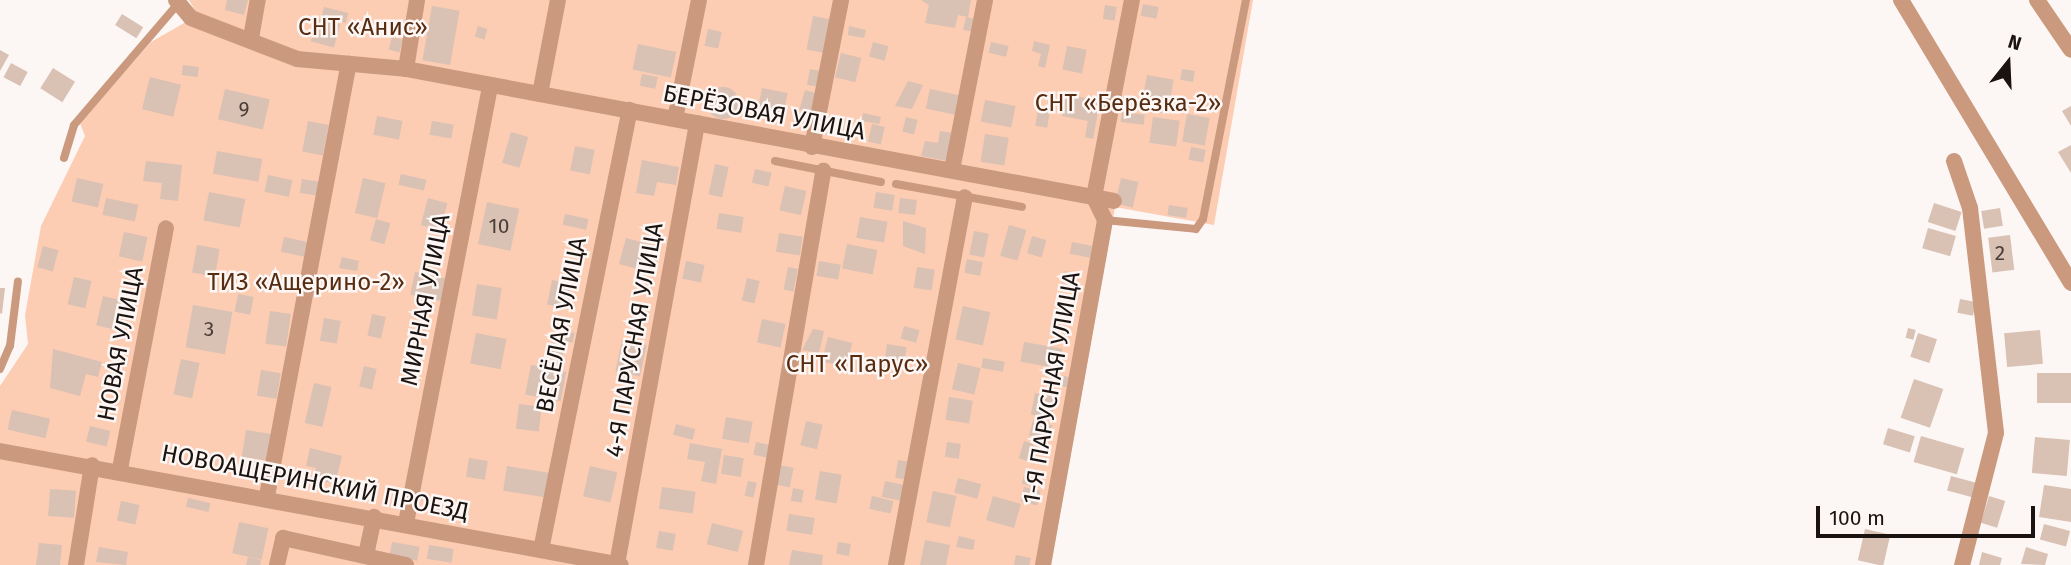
<!DOCTYPE html>
<html>
<head>
<meta charset="utf-8">
<style>
  body { margin:0 }
  #map { position:relative; width:2071px; height:565px; overflow:hidden; background:#fcf7f5; font-family:"Fira Sans",sans-serif }
  div>[style] { position:absolute }
  .green>* { inset:0; background:#fcccb3 }
  .building>* { inset:0; background:#d9c1b4; transform-origin:0 0 }
  .round { border-radius:50% }
  .lane>* { height:8px; margin:-4px; padding:0 4px; transform-origin:4px; border-radius:4px; background:#ca997e }
  .street>* { height:16px; margin:-8px; padding:0 8px; transform-origin:8px; border-radius:8px; background:#ca997e }
  span { translate:-50% -50%; white-space:nowrap; text-align:center; line-height:1.15; -webkit-text-stroke:5px #fcf7f5; paint-order:stroke }
  .number-label { font-size:21px; color:#4a3e38 }
  .number-label span { -webkit-text-stroke-width:0 }
  .park-label { font-size:24px; color:#582c11 }
  .street-label { font-size:24px; color:#1b130f }
  .north { position:absolute; left:1973px; top:28px; width:70px; height:70px; -webkit-text-stroke:5px #fcf7f5; paint-order:stroke; rotate:18deg; font-size:19px; font-weight:700; line-height:28px; text-align:center; color:#1b130f }
  .north::after { content:''; display:block; margin:auto; width:24px; height:32px; background:#1b130f; clip-path:polygon(50% 0,100% 100%,50% 72%,0 100%) }
  .scale { position:absolute; left:1816px; top:506px; width:219px; height:32px; box-sizing:border-box; border:4px solid #1b130f; border-top:0; padding-left:9px; font-size:21px; line-height:24px; white-space:nowrap; color:#1b130f; -webkit-text-stroke:5px #fcf7f5; paint-order:stroke }
</style>
</head>
<body>
<div id="map">
  <div class="green">
    <div style="clip-path:polygon(189px 0,1253px 0,1214px 225px,1115px 207px,1051px 565px,0 565px,0 386px,28px 344px,25px 315px,41px 226px,85px 136px,80px 123px,151px 42px,198px 15px)"></div>
  </div>
  <div class="building">
    <div style="clip-path:polygon(227px 0,248px 0,244px 15px,225px 10px)"></div>
    <div style="clip-path:polygon(921px 0,971px 0,968px 17px,958px 15px,955px 28px,925px 23px,929px 5px)"></div>
    <div style="left:1143px;top:4px;width:16px;height:12px;rotate:11deg"></div>
    <div style="left:1105px;top:5px;width:12px;height:14px;rotate:9deg"></div>
    <div style="left:432px;top:6px;width:28px;height:55px;rotate:10deg"></div>
    <div style="left:324px;top:7px;width:25px;height:10px;rotate:14deg"></div>
    <div style="left:122px;top:14px;width:25px;height:13px;rotate:32deg"></div>
    <div style="left:813px;top:16px;width:20px;height:34px;rotate:11deg"></div>
    <div style="left:966px;top:17px;width:13px;height:13px;rotate:13deg"></div>
    <div style="left:317px;top:18px;width:24px;height:24px;rotate:15deg"></div>
    <div style="left:478px;top:26px;width:10px;height:11px;rotate:17deg"></div>
    <div style="clip-path:polygon(849px 26px,866px 30px,864px 38px,848px 35px)"></div>
    <div style="left:708px;top:29px;width:14px;height:17px;rotate:12deg"></div>
    <div style="left:392px;top:37px;width:11px;height:13px;rotate:15deg"></div>
    <div style="clip-path:polygon(1034px 41px,1050px 45px,1045px 68px,1038px 66px,1041px 54px,1032px 51px)"></div>
    <div style="left:873px;top:42px;width:16px;height:15px;rotate:15deg"></div>
    <div style="left:991px;top:42px;width:18px;height:11px;rotate:13deg"></div>
    <div style="left:638px;top:44px;width:39px;height:26px;rotate:12deg"></div>
    <div style="left:1067px;top:46px;width:20px;height:24px;rotate:11deg"></div>
    <div style="clip-path:polygon(0 50px,9px 55px,0 71px)"></div>
    <div style="left:841px;top:53px;width:21px;height:25px;rotate:14deg"></div>
    <div style="left:11px;top:63px;width:19px;height:16px;rotate:28deg"></div>
    <div style="left:183px;top:65px;width:16px;height:10px;rotate:7deg"></div>
    <div style="left:53px;top:68px;width:26px;height:24px;rotate:32deg"></div>
    <div style="left:810px;top:69px;width:10px;height:16px;rotate:11deg"></div>
    <div style="left:1182px;top:69px;width:13px;height:11px;rotate:9deg"></div>
    <div style="left:642px;top:74px;width:16px;height:12px;rotate:11deg"></div>
    <div style="left:1147px;top:75px;width:27px;height:35px;rotate:10deg"></div>
    <div style="left:150px;top:77px;width:32px;height:33px;rotate:14deg"></div>
    <div style="clip-path:polygon(908px 81px,923px 85px,912px 109px,895px 106px)"></div>
    <div class="round" style="left:707px;top:87px;width:32px;height:32px"></div>
    <div style="left:762px;top:88px;width:26px;height:20px;rotate:11deg"></div>
    <div style="left:225px;top:89px;width:46px;height:31px;rotate:13deg"></div>
    <div style="left:930px;top:89px;width:30px;height:20px;rotate:12deg"></div>
    <div style="left:805px;top:90px;width:15px;height:20px;rotate:16deg"></div>
    <div style="clip-path:polygon(1066px 94px,1100px 101px,1093px 139px,1085px 137px,1088px 121px,1062px 116px)"></div>
    <div style="left:985px;top:100px;width:31px;height:22px;rotate:11deg"></div>
    <div style="clip-path:polygon(2071px 106px,2071px 126px,2062px 111px)"></div>
    <div style="left:1038px;top:109px;width:12px;height:17px;rotate:9deg"></div>
    <div style="left:1122px;top:112px;width:23px;height:10px;rotate:7deg"></div>
    <div style="clip-path:polygon(863px 113px,881px 117px,879px 124px,862px 121px)"></div>
    <div style="left:1187px;top:114px;width:23px;height:28px;rotate:10deg"></div>
    <div style="left:377px;top:116px;width:26px;height:19px;rotate:11deg"></div>
    <div style="left:906px;top:117px;width:12px;height:15px;rotate:14deg"></div>
    <div style="left:1153px;top:117px;width:27px;height:26px;rotate:8deg"></div>
    <div style="left:308px;top:121px;width:21px;height:31px;rotate:11deg"></div>
    <div style="left:432px;top:121px;width:22px;height:14px;rotate:10deg"></div>
    <div style="left:872px;top:124px;width:13px;height:18px;rotate:13deg"></div>
    <div style="clip-path:polygon(940px 131px,953px 133px,948px 161px,921px 156px,925px 141px,938px 143px)"></div>
    <div style="left:511px;top:132px;width:18px;height:32px;rotate:16deg"></div>
    <div style="left:985px;top:134px;width:24px;height:28px;rotate:9deg"></div>
    <div style="clip-path:polygon(2071px 145px,2071px 173px,2058px 152px)"></div>
    <div style="left:575px;top:146px;width:20px;height:25px;rotate:11deg"></div>
    <div style="left:1191px;top:147px;width:15px;height:13px;rotate:11deg"></div>
    <div style="left:217px;top:151px;width:46px;height:23px;rotate:10deg"></div>
    <div style="clip-path:polygon(642px 160px,679px 167px,676px 185px,657px 182px,654px 196px,636px 193px)"></div>
    <div style="clip-path:polygon(146px 161px,182px 165px,178px 201px,160px 199px,162px 183px,143px 181px)"></div>
    <div style="left:715px;top:164px;width:14px;height:31px;rotate:12deg"></div>
    <div style="left:755px;top:169px;width:17px;height:14px;rotate:13deg"></div>
    <div style="left:401px;top:174px;width:26px;height:11px;rotate:13deg"></div>
    <div style="left:268px;top:175px;width:25px;height:17px;rotate:12deg"></div>
    <div style="left:77px;top:178px;width:27px;height:24px;rotate:13deg"></div>
    <div style="left:363px;top:178px;width:23px;height:36px;rotate:13deg"></div>
    <div style="left:1121px;top:178px;width:18px;height:26px;rotate:13deg"></div>
    <div style="left:302px;top:179px;width:18px;height:14px;rotate:9deg"></div>
    <div style="left:785px;top:186px;width:22px;height:25px;rotate:13deg"></div>
    <div style="left:209px;top:192px;width:37px;height:29px;rotate:11deg"></div>
    <div style="left:876px;top:192px;width:19px;height:16px;rotate:9deg"></div>
    <div style="left:106px;top:198px;width:33px;height:17px;rotate:12deg"></div>
    <div style="left:428px;top:198px;width:20px;height:28px;rotate:15deg"></div>
    <div style="left:900px;top:198px;width:17px;height:15px;rotate:7deg"></div>
    <div style="left:487px;top:202px;width:33px;height:43px;rotate:12deg"></div>
    <div style="left:1934px;top:203px;width:29px;height:20px;rotate:18deg"></div>
    <div style="left:1169px;top:205px;width:19px;height:10px;rotate:9deg"></div>
    <div style="left:2000px;top:208px;width:18px;height:19px;rotate:81deg"></div>
    <div style="left:719px;top:213px;width:25px;height:16px;rotate:9deg"></div>
    <div style="left:565px;top:214px;width:24px;height:11px;rotate:12deg"></div>
    <div style="left:860px;top:217px;width:28px;height:21px;rotate:10deg"></div>
    <div style="left:376px;top:219px;width:15px;height:22px;rotate:16deg"></div>
    <div style="clip-path:polygon(903px 221px,926px 228px,925px 254px,903px 246px)"></div>
    <div style="left:1009px;top:225px;width:18px;height:32px;rotate:16deg"></div>
    <div style="left:1928px;top:228px;width:29px;height:21px;rotate:16deg"></div>
    <div style="left:974px;top:231px;width:15px;height:24px;rotate:11deg"></div>
    <div style="left:124px;top:232px;width:24px;height:25px;rotate:12deg"></div>
    <div style="left:779px;top:233px;width:24px;height:19px;rotate:9deg"></div>
    <div style="left:2010px;top:235px;width:35px;height:22px;rotate:83deg"></div>
    <div style="left:1032px;top:236px;width:15px;height:18px;rotate:16deg"></div>
    <div style="left:284px;top:237px;width:24px;height:15px;rotate:12deg"></div>
    <div style="left:626px;top:238px;width:27px;height:27px;rotate:15deg"></div>
    <div style="left:1072px;top:242px;width:21px;height:12px;rotate:11deg"></div>
    <div style="left:847px;top:244px;width:31px;height:25px;rotate:11deg"></div>
    <div style="left:197px;top:245px;width:23px;height:28px;rotate:10deg"></div>
    <div style="left:43px;top:246px;width:16px;height:22px;rotate:15deg"></div>
    <div style="clip-path:polygon(342px 257px,359px 261px,357px 271px,339px 268px)"></div>
    <div style="left:967px;top:259px;width:16px;height:14px;rotate:11deg"></div>
    <div style="left:686px;top:261px;width:19px;height:18px;rotate:12deg"></div>
    <div style="left:819px;top:261px;width:22px;height:15px;rotate:10deg"></div>
    <div style="left:788px;top:267px;width:10px;height:23px;rotate:11deg"></div>
    <div style="left:917px;top:267px;width:18px;height:21px;rotate:9deg"></div>
    <div style="clip-path:polygon(1065px 271px,1076px 274px,1074px 285px,1062px 283px)"></div>
    <div style="left:415px;top:272px;width:33px;height:23px;rotate:12deg"></div>
    <div style="left:74px;top:277px;width:18px;height:28px;rotate:13deg"></div>
    <div style="left:747px;top:278px;width:13px;height:23px;rotate:13deg"></div>
    <div style="left:552px;top:280px;width:20px;height:25px;rotate:11deg"></div>
    <div style="left:477px;top:284px;width:25px;height:32px;rotate:9deg"></div>
    <div style="clip-path:polygon(0 288px,5px 288px,2px 314px,0 313px)"></div>
    <div style="left:238px;top:294px;width:16px;height:18px;rotate:11deg"></div>
    <div style="left:103px;top:296px;width:23px;height:30px;rotate:13deg"></div>
    <div style="left:1960px;top:299px;width:16px;height:14px;rotate:11deg"></div>
    <div style="left:193px;top:305px;width:40px;height:43px;rotate:10deg"></div>
    <div style="left:963px;top:306px;width:28px;height:34px;rotate:13deg"></div>
    <div style="left:270px;top:311px;width:21px;height:33px;rotate:8deg"></div>
    <div style="left:372px;top:314px;width:14px;height:22px;rotate:12deg"></div>
    <div style="left:324px;top:318px;width:17px;height:23px;rotate:10deg"></div>
    <div style="left:762px;top:319px;width:24px;height:24px;rotate:12deg"></div>
    <div style="left:904px;top:326px;width:16px;height:13px;rotate:15deg"></div>
    <div style="left:1908px;top:328px;width:8px;height:10px;rotate:14deg"></div>
    <div style="clip-path:polygon(813px 329px,824px 331px,819px 353px,802px 350px)"></div>
    <div style="left:561px;top:330px;width:14px;height:10px;rotate:12deg"></div>
    <div style="left:2040px;top:330px;width:34px;height:36px;rotate:85deg"></div>
    <div style="left:476px;top:333px;width:31px;height:31px;rotate:11deg"></div>
    <div style="left:1918px;top:333px;width:20px;height:25px;rotate:18deg"></div>
    <div style="left:828px;top:337px;width:25px;height:25px;rotate:14deg"></div>
    <div style="left:622px;top:340px;width:25px;height:32px;rotate:12deg"></div>
    <div style="left:553px;top:341px;width:12px;height:23px;rotate:9deg"></div>
    <div style="left:1024px;top:342px;width:39px;height:20px;rotate:10deg"></div>
    <div style="left:887px;top:344px;width:20px;height:16px;rotate:9deg"></div>
    <div style="clip-path:polygon(53px 349px,102px 362px,98px 377px,86px 374px,80px 396px,50px 388px)"></div>
    <div style="left:983px;top:358px;width:22px;height:10px;rotate:10deg"></div>
    <div style="left:181px;top:359px;width:19px;height:36px;rotate:12deg"></div>
    <div style="left:958px;top:363px;width:23px;height:27px;rotate:13deg"></div>
    <div style="left:531px;top:365px;width:36px;height:30px;rotate:11deg"></div>
    <div style="left:364px;top:366px;width:13px;height:21px;rotate:13deg"></div>
    <div style="left:261px;top:370px;width:20px;height:26px;rotate:9deg"></div>
    <div style="left:2071px;top:373px;width:30px;height:34px;rotate:90deg"></div>
    <div style="clip-path:polygon(1055px 374px,1069px 377px,1067px 387px,1052px 385px)"></div>
    <div style="left:1914px;top:379px;width:31px;height:41px;rotate:19deg"></div>
    <div style="left:314px;top:383px;width:18px;height:41px;rotate:13deg"></div>
    <div style="left:1035px;top:393px;width:21px;height:22px;rotate:11deg"></div>
    <div style="left:949px;top:397px;width:24px;height:23px;rotate:9deg"></div>
    <div style="left:519px;top:404px;width:23px;height:25px;rotate:7deg"></div>
    <div style="left:12px;top:410px;width:39px;height:20px;rotate:13deg"></div>
    <div style="left:726px;top:417px;width:27px;height:22px;rotate:10deg"></div>
    <div style="left:1033px;top:420px;width:20px;height:16px;rotate:15deg"></div>
    <div style="left:806px;top:421px;width:17px;height:25px;rotate:13deg"></div>
    <div style="left:676px;top:424px;width:20px;height:11px;rotate:15deg"></div>
    <div style="left:90px;top:426px;width:21px;height:16px;rotate:14deg"></div>
    <div style="left:1888px;top:428px;width:28px;height:17px;rotate:17deg"></div>
    <div style="left:246px;top:430px;width:30px;height:27px;rotate:9deg"></div>
    <div style="left:1921px;top:436px;width:45px;height:27px;rotate:16deg"></div>
    <div style="left:2035px;top:437px;width:35px;height:36px;rotate:5deg"></div>
    <div style="left:1024px;top:441px;width:10px;height:18px;rotate:17deg"></div>
    <div style="left:756px;top:442px;width:14px;height:13px;rotate:12deg"></div>
    <div style="left:947px;top:442px;width:14px;height:15px;rotate:8deg"></div>
    <div style="clip-path:polygon(690px 443px,722px 449px,716px 484px,701px 481px,705px 462px,687px 459px)"></div>
    <div style="clip-path:polygon(310px 448px,342px 456px,335px 484px,314px 479px,316px 468px,306px 466px)"></div>
    <div style="left:724px;top:455px;width:20px;height:19px;rotate:9deg"></div>
    <div style="left:469px;top:458px;width:19px;height:19px;rotate:9deg"></div>
    <div style="left:898px;top:460px;width:13px;height:18px;rotate:9deg"></div>
    <div style="left:780px;top:465px;width:14px;height:20px;rotate:12deg"></div>
    <div style="left:507px;top:466px;width:44px;height:25px;rotate:9deg"></div>
    <div style="left:590px;top:466px;width:28px;height:31px;rotate:13deg"></div>
    <div style="left:820px;top:471px;width:22px;height:29px;rotate:10deg"></div>
    <div style="left:1024px;top:475px;width:16px;height:9px;rotate:14deg"></div>
    <div style="left:1951px;top:476px;width:27px;height:15px;rotate:15deg"></div>
    <div style="left:958px;top:478px;width:24px;height:15px;rotate:15deg"></div>
    <div style="left:748px;top:481px;width:9px;height:15px;rotate:13deg"></div>
    <div style="left:885px;top:481px;width:24px;height:16px;rotate:12deg"></div>
    <div style="clip-path:polygon(2044px 485px,2071px 489px,2071px 522px,2039px 517px)"></div>
    <div style="left:662px;top:487px;width:34px;height:22px;rotate:8deg"></div>
    <div style="left:1024px;top:487px;width:17px;height:15px;rotate:13deg"></div>
    <div style="left:793px;top:488px;width:11px;height:13px;rotate:10deg"></div>
    <div style="left:50px;top:489px;width:26px;height:27px;rotate:4deg"></div>
    <div style="left:933px;top:491px;width:24px;height:32px;rotate:12deg"></div>
    <div style="left:872px;top:496px;width:22px;height:13px;rotate:13deg"></div>
    <div style="left:993px;top:496px;width:29px;height:25px;rotate:16deg"></div>
    <div style="left:1989px;top:496px;width:17px;height:28px;rotate:17deg"></div>
    <div style="left:188px;top:498px;width:23px;height:9px;rotate:13deg"></div>
    <div style="left:121px;top:501px;width:19px;height:20px;rotate:12deg"></div>
    <div style="left:789px;top:514px;width:26px;height:17px;rotate:9deg"></div>
    <div style="left:239px;top:522px;width:30px;height:32px;rotate:12deg"></div>
    <div style="left:712px;top:523px;width:32px;height:22px;rotate:14deg"></div>
    <div style="left:2044px;top:524px;width:27px;height:16px;rotate:15deg"></div>
    <div style="left:1865px;top:529px;width:26px;height:32px;rotate:13deg"></div>
    <div style="left:659px;top:531px;width:17px;height:17px;rotate:10deg"></div>
    <div style="clip-path:polygon(959px 536px,975px 540px,973px 550px,956px 547px)"></div>
    <div style="clip-path:polygon(925px 540px,950px 545px,946px 565px,920px 565px)"></div>
    <div style="left:392px;top:542px;width:28px;height:14px;rotate:10deg"></div>
    <div style="left:838px;top:542px;width:13px;height:12px;rotate:9deg"></div>
    <div style="clip-path:polygon(39px 543px,62px 545px,60px 565px,36px 565px)"></div>
    <div style="left:429px;top:545px;width:25px;height:14px;rotate:9deg"></div>
    <div style="clip-path:polygon(99px 547px,128px 552px,126px 565px,96px 562px)"></div>
    <div style="clip-path:polygon(2026px 547px,2048px 554px,2045px 565px,2021px 564px)"></div>
    <div style="clip-path:polygon(792px 550px,823px 555px,822px 565px,789px 565px)"></div>
    <div style="clip-path:polygon(1982px 552px,2002px 558px,2000px 565px,1979px 565px)"></div>
    <div style="clip-path:polygon(1016px 555px,1031px 558px,1029px 565px,1014px 565px)"></div>
    <div style="clip-path:polygon(248px 557px,261px 560px,260px 565px,246px 565px)"></div>
  </div>
  <div class="lane">
    <div style="left:64px;top:158px;width:34px;rotate:-73deg"></div>
    <div style="left:74px;top:125px;width:158px;rotate:-49.4deg"></div>
    <div style="left:775px;top:161px;width:108px;rotate:11.2deg"></div>
    <div style="left:896px;top:184px;width:128px;rotate:10.3deg"></div>
    <div style="left:1105px;top:220px;width:91px;rotate:5.6deg"></div>
    <div style="left:1196px;top:229px;width:12px;rotate:-55deg"></div>
    <div style="left:1203px;top:219px;width:223px;rotate:-78.9deg"></div>
    <div style="left:0;top:369px;width:25px;rotate:-67deg"></div>
    <div style="left:10px;top:346px;width:65px;rotate:-83deg"></div>
  </div>
  <div class="street">
    <div style="left:176px;top:0;width:23px;rotate:50deg"></div>
    <div style="left:191px;top:18px;width:114px;rotate:21.1deg"></div>
    <div style="left:297px;top:59px;width:109px;rotate:5.2deg"></div>
    <div style="left:406px;top:69px;width:720px;rotate:10.56deg"></div>
    <div style="left:1901px;top:0;width:330px;rotate:59deg"></div>
    <div style="left:2037px;top:0;width:60px;rotate:55.8deg"></div>
    <div style="left:251px;top:38px;width:39px;rotate:-80deg"></div>
    <div style="left:406px;top:69px;width:70px;rotate:-80.9deg"></div>
    <div style="left:540px;top:94px;width:96px;rotate:-79.2deg"></div>
    <div style="left:675px;top:119px;width:121px;rotate:-78.6deg"></div>
    <div style="left:812px;top:147px;width:150px;rotate:-78.8deg"></div>
    <div style="left:1954px;top:161px;width:50px;rotate:71.2deg"></div>
    <div style="left:1970px;top:208px;width:226px;rotate:83.4deg"></div>
    <div style="left:1996px;top:433px;width:136px;rotate:104.4deg"></div>
    <div style="left:952px;top:170px;width:173px;rotate:-79deg"></div>
    <div style="left:0;top:451px;width:631px;rotate:10.4deg"></div>
    <div style="left:120px;top:469px;width:245px;rotate:-79.2deg"></div>
    <div style="left:267px;top:496px;width:440px;rotate:-79.3deg"></div>
    <div style="left:406px;top:523px;width:446px;rotate:-79.1deg"></div>
    <div style="left:541px;top:550px;width:449px;rotate:-78.6deg"></div>
    <div style="left:366px;top:555px;width:39px;rotate:-78deg"></div>
    <div style="left:617px;top:564px;width:448px;rotate:-79.7deg"></div>
    <div style="left:76px;top:565px;width:101px;rotate:-80.9deg"></div>
    <div style="left:277px;top:565px;width:28px;rotate:-77deg"></div>
    <div style="left:283px;top:538px;width:126px;rotate:12.4deg"></div>
    <div style="left:756px;top:565px;width:400px;rotate:-80.3deg"></div>
    <div style="left:896px;top:565px;width:374px;rotate:-79.4deg"></div>
    <div style="left:1043px;top:565px;width:351px;rotate:-79.8deg"></div>
    <div style="left:1105px;top:220px;width:25px;rotate:-116deg"></div>
    <div style="left:1094px;top:197px;width:201px;rotate:-79.1deg"></div>
  </div>
  <div class="number-label">
    <span style="left:244px;top:109px">9</span>
    <span style="left:499px;top:226px">10</span>
    <span style="left:2000px;top:253px">2</span>
    <span style="left:209px;top:329px">3</span>
  </div>
  <div class="park-label">
    <span style="left:363px;top:28px">СНТ «Анис»</span>
    <span style="left:1128px;top:104px">СНТ «Берёзка-2»</span>
    <span style="left:306px;top:283px">ТИЗ «Ащерино-2»</span>
    <span style="left:857px;top:365px">СНТ «Парус»</span>
  </div>
  <div class="street-label">
    <span style="left:764px;top:113px;rotate:11deg">БЕРЁЗОВАЯ УЛИЦА</span>
    <span style="left:426px;top:300px;rotate:-79deg">МИРНАЯ УЛИЦА</span>
    <span style="left:562px;top:325px;rotate:-79deg">ВЕСЁЛАЯ УЛИЦА</span>
    <span style="left:635px;top:340px;rotate:-80deg">4-Я ПАРУСНАЯ УЛИЦА</span>
    <span style="left:121px;top:344px;rotate:-79deg">НОВАЯ УЛИЦА</span>
    <span style="left:1052px;top:388px;rotate:-80deg">1-Я ПАРУСНАЯ УЛИЦА</span>
    <span style="left:315px;top:483px;rotate:11deg">НОВОАЩЕРИНСКИЙ ПРОЕЗД</span>
  </div>
  <div class="north">N</div>
  <div class="scale">100 m</div>
</div>
</body>
</html>
